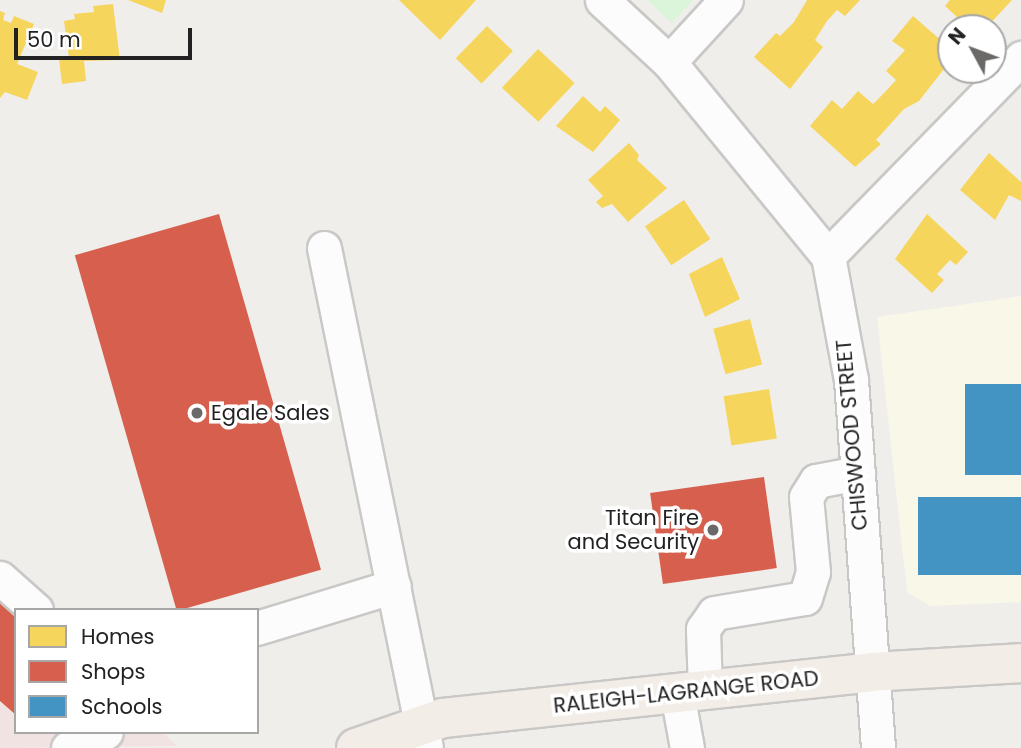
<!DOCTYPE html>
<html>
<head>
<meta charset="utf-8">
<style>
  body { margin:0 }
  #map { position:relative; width:1021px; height:748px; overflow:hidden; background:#f0eeeb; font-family:Poppins,sans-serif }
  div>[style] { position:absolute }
  .commercial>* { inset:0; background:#f1e3e1 }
  .education>* { inset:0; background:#f8f7e8 }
  .park>* { inset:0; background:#daf5da }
  .homes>* { inset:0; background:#f6d55c; transform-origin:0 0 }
  .shops>* { inset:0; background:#d6604d; transform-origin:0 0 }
  .schools>* { inset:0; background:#4393c3; transform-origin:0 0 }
  .roads { filter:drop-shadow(2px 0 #c9c8c7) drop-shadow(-2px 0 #c9c8c7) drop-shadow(0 2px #c9c8c7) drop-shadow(0 -2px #c9c8c7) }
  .minor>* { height:33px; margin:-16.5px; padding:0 16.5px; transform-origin:16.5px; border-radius:16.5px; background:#fdfcfc }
  .major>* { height:38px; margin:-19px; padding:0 19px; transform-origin:19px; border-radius:19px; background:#f3ede7 }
  .dots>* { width:19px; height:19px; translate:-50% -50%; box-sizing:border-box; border:4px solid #fff; border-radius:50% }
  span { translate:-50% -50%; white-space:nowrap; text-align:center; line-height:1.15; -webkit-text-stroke:7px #fff; paint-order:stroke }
  .poi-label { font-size:21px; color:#222 }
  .left { translate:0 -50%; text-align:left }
  .right { translate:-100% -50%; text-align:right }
  .street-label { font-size:21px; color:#222 }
  .legend { position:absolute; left:14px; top:608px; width:245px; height:126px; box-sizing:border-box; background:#fff; border:2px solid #a7a7a7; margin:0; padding:9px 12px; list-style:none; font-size:21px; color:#222 }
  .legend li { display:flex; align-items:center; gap:14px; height:35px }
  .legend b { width:35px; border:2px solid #a7a7a7 }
  .north { position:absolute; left:937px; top:14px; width:70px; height:70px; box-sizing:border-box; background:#fff; border:2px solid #a7a7a7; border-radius:50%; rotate:311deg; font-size:19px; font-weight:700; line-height:28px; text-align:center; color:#222 }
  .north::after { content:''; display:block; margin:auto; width:24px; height:32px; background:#6a6968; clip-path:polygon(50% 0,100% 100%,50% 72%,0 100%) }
  .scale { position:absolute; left:14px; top:28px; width:178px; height:32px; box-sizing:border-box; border:4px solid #222; border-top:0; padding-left:9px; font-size:21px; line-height:24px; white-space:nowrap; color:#222; -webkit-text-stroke:5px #fff; paint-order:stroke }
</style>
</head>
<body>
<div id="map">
  <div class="commercial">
    <div style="clip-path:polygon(0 583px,16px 610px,16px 732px,162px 732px,177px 746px,0 748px)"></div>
  </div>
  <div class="education">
    <div style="clip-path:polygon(1021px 296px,1021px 602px,930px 606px,907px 592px,877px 317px)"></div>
  </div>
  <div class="park">
    <div style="clip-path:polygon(647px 0,693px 0,672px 23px)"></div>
  </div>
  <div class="homes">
    <div style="clip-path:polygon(128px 0,166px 0,162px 13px)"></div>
    <div style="clip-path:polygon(399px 0,476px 0,440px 40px)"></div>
    <div style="clip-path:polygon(860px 0,845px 16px,837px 10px,827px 21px,815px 40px,823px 47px,790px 89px,754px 57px,776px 33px,780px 36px,794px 22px,807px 0)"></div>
    <div style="clip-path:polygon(950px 0,1012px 0,986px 28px,969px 28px,945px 6px)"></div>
    <div style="clip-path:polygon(113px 4px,120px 60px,84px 61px,86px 81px,62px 84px,59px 59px,69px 58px,64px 21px,75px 19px,74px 14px,94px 12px,93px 6px)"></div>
    <div style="clip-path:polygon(0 11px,5px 13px,3px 20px,11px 23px,14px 16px,34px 24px,17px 64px,38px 72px,27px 100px,5px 92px,0 98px)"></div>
    <div style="clip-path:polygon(913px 16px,951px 49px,951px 60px,919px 101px,904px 109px,876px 140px,881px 144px,855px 167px,810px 126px,832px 100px,842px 109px,858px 91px,873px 104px,885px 92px,896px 80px,886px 71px,905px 50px,892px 41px)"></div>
    <div style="left:487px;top:26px;width:36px;height:45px;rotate:44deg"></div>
    <div style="left:538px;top:49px;width:50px;height:53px;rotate:43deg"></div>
    <div style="clip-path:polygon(583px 96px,600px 112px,605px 106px,620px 120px,593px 152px,556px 126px)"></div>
    <div style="clip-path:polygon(629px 143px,639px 155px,637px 160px,667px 188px,628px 222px,612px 204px,602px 208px,596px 202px,603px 196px,588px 180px)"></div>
    <div style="clip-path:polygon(989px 153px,1021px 182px,1021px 201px,1009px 195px,995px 220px,960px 190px)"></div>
    <div style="left:684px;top:200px;width:47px;height:47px;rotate:56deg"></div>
    <div style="clip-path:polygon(927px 214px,968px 252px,956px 265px,950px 260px,937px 274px,944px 280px,932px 293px,895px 259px)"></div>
    <div style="clip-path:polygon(722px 257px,740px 299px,705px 317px,689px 274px)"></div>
    <div style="left:750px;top:319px;width:47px;height:38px;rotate:75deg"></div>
    <div style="left:769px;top:389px;width:50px;height:46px;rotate:81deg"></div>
  </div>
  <div class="shops">
    <div style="left:219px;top:214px;width:370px;height:150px;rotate:74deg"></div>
    <div style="left:764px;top:477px;width:92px;height:115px;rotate:82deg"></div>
    <div style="clip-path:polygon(0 600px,16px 614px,16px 715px,0 701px)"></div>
  </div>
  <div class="schools">
    <div style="left:1021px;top:384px;width:91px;height:56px;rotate:90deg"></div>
    <div style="left:1021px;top:497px;width:78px;height:103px;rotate:90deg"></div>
  </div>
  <div class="roads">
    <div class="minor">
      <div style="left:602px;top:0;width:91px;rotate:42.8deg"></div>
      <div style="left:669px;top:62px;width:251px;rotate:50.7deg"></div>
      <div style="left:828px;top:256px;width:126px;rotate:79.5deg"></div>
      <div style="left:851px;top:380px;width:369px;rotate:85.8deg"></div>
      <div style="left:669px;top:62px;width:84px;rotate:-47.4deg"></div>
      <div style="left:324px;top:248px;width:510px;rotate:78.47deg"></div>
      <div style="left:828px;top:256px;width:277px;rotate:-45.7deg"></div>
      <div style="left:0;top:578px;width:48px;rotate:41.6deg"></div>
      <div style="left:257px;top:628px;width:143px;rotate:-17deg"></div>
      <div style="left:705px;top:690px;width:61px;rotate:-91.9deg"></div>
      <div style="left:703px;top:629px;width:19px;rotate:-55deg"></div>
      <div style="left:714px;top:613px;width:92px;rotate:-9.4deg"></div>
      <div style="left:805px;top:598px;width:27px;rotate:-73deg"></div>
      <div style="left:813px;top:572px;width:75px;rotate:-95.3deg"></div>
      <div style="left:806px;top:497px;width:19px;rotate:-58deg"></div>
      <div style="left:816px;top:481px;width:43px;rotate:-10.8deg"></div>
      <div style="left:677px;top:693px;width:56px;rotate:79.7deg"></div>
      <div style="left:68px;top:748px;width:41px;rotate:-22.8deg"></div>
    </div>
    <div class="major">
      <div style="left:356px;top:748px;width:92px;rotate:-19deg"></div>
      <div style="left:443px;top:718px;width:430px;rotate:-6.1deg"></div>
      <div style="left:871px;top:672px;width:150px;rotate:-3.4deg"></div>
    </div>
  </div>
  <div class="dots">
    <div style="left:197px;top:413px;background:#6a6968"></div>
    <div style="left:713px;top:530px;background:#6a6968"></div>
  </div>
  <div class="poi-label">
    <span class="left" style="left:211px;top:413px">Egale Sales</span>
    <span class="right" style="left:699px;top:530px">Titan Fire<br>and Security</span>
  </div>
  <div class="street-label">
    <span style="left:852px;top:435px;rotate:-95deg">CHISWOOD STREET</span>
    <span style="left:686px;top:692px;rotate:-6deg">RALEIGH-LAGRANGE ROAD</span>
  </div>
  <ul class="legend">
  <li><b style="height:19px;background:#f6d55c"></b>Homes</li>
  <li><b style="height:19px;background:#d6604d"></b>Shops</li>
  <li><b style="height:19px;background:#4393c3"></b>Schools</li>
  </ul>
  <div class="north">N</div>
  <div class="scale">50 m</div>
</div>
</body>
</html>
